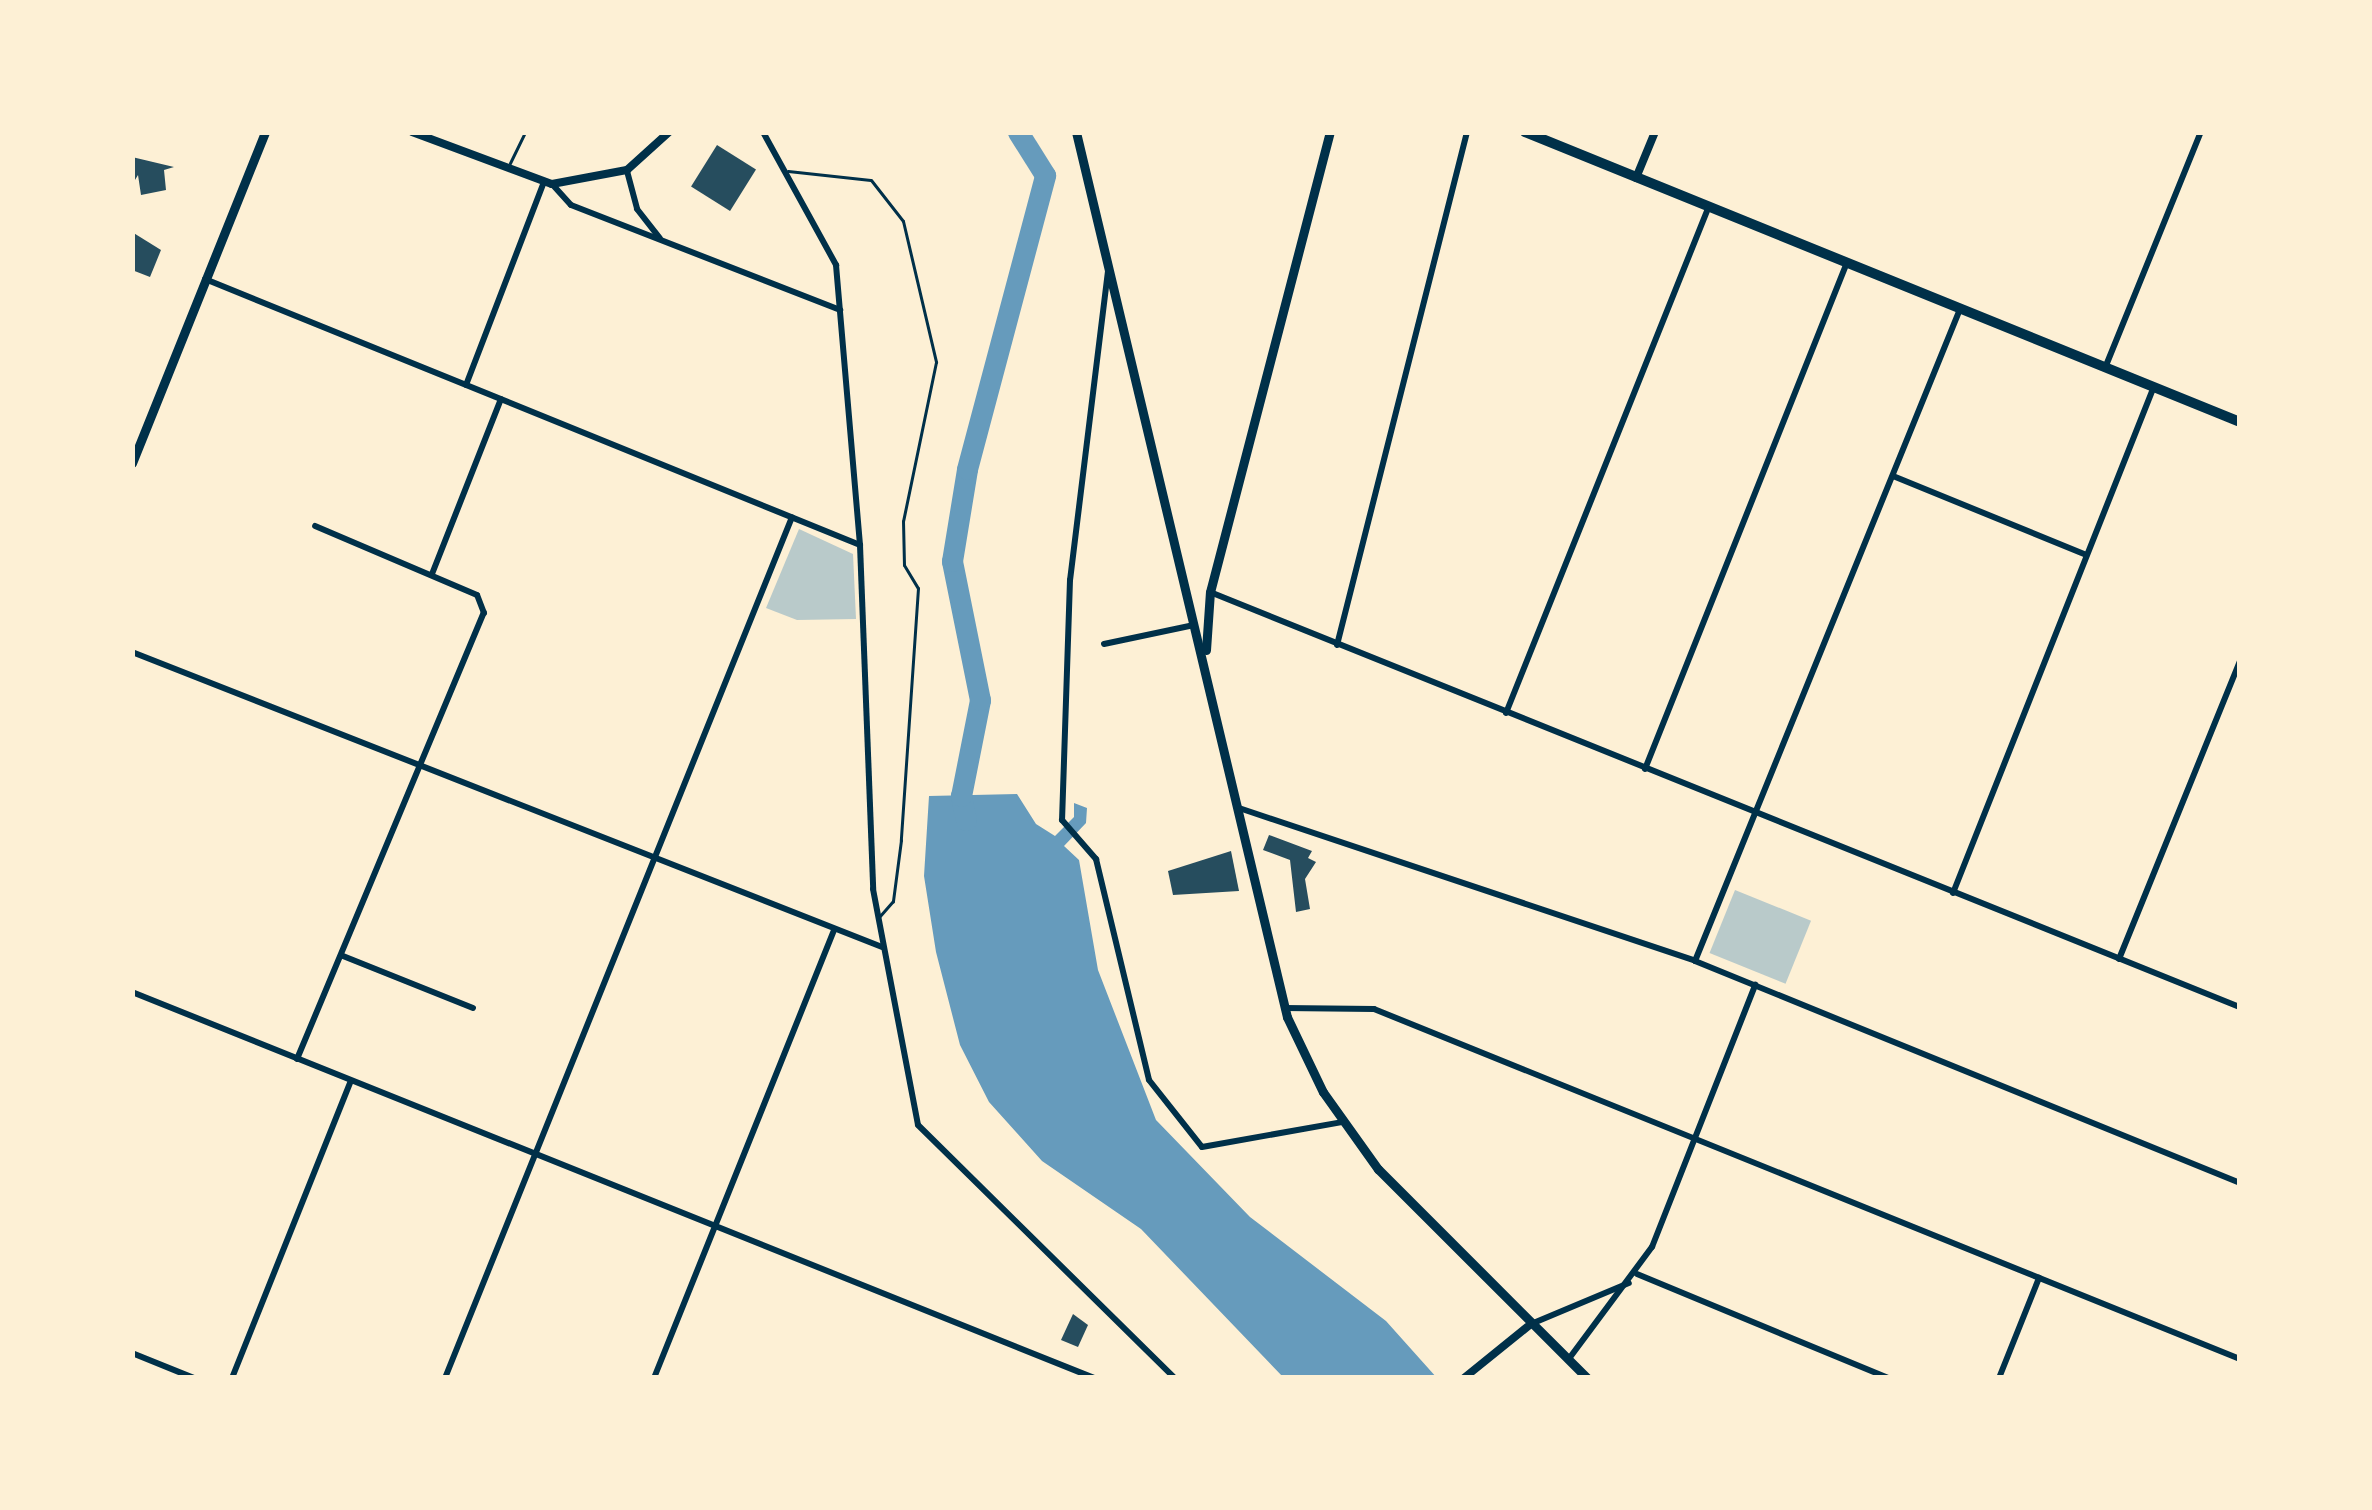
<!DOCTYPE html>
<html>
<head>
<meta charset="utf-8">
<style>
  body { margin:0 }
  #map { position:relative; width:2372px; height:1510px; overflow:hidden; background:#fdf0d5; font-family:"Public Sans",sans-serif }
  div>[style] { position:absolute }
  .green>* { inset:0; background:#b9caca; transform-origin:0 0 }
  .water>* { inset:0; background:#669bbc }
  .river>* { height:21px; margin:-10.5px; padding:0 10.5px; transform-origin:10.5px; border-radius:10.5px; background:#669bbc }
  .building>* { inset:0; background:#264d5e; transform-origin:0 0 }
  .service>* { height:3px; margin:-1.5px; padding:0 1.5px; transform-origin:1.5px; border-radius:1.5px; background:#003049 }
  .minor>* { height:6px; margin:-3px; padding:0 3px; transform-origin:3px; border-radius:3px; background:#003049 }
  .tertiary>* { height:8px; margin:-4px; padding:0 4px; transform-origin:4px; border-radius:4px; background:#003049 }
  .secondary>* { height:9px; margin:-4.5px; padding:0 4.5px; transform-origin:4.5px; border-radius:4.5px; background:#003049 }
  .primary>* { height:9px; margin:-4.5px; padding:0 4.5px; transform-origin:4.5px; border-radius:4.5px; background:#003049 }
  .trunk>* { height:10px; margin:-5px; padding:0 5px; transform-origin:5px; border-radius:5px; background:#003049 }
  span { translate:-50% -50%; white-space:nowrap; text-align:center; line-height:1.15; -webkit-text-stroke:12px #fdf0d5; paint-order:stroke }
  .frame { position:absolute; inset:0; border:135px solid #fdf0d5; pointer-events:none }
</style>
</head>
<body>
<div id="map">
  <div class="green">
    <div style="clip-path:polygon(799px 529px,853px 554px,856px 619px,797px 620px,766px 608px)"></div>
    <div style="left:1735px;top:890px;width:82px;height:68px;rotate:22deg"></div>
  </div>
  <div class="water">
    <div style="clip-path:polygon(1017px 794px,1036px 824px,1055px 836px,1074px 817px,1074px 803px,1087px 808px,1086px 823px,1064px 846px,1079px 860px,1098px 970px,1156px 1120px,1250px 1217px,1386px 1321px,1437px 1378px,1283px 1377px,1141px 1229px,1042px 1161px,989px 1102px,960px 1045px,936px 952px,924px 876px,929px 796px)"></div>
  </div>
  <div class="river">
    <div style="left:966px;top:820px;width:25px;rotate:-102deg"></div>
    <div style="left:961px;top:796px;width:98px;rotate:-78.8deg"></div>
    <div style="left:980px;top:700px;width:142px;rotate:-101.4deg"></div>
    <div style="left:952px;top:561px;width:93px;rotate:-80.7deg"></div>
    <div style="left:967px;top:469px;width:304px;rotate:-75.1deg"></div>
    <div style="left:1045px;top:175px;width:51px;rotate:-122.1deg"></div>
  </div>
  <div class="building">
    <div style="left:717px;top:145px;width:46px;height:49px;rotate:32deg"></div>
    <div style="clip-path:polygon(132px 157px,174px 167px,164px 170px,166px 190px,141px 195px,138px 175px,132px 185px)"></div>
    <div style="clip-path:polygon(132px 232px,161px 250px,150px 277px,132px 270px)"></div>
    <div style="clip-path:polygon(1269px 835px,1312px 851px,1308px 858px,1316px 862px,1305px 879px,1310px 909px,1296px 912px,1290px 860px,1263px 850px)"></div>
    <div style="clip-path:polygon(1231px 851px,1239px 891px,1173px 895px,1168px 871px)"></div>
    <div style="clip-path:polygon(1073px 1314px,1088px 1325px,1078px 1347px,1061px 1340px)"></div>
  </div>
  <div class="service">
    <div style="left:510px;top:163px;width:34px;rotate:-64deg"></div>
    <div style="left:788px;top:171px;width:83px;rotate:6.2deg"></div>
    <div style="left:871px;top:180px;width:52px;rotate:52deg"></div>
    <div style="left:903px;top:221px;width:145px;rotate:76.8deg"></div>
    <div style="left:936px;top:362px;width:162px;rotate:101.7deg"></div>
    <div style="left:903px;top:521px;width:44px;rotate:88.7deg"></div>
    <div style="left:904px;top:565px;width:27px;rotate:59deg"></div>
    <div style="left:918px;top:588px;width:253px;rotate:93.9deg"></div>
    <div style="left:901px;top:840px;width:62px;rotate:97.5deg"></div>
    <div style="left:893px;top:901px;width:20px;rotate:131deg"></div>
  </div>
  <div class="minor">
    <div style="left:763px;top:132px;width:152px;rotate:61.2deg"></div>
    <div style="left:836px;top:265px;width:281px;rotate:85.1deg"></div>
    <div style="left:860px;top:545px;width:344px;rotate:87.8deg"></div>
    <div style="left:873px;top:889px;width:240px;rotate:79.2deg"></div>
    <div style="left:918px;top:1125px;width:361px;rotate:44.6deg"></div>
    <div style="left:627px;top:171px;width:39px;rotate:75deg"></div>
    <div style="left:637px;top:209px;width:37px;rotate:52deg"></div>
    <div style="left:552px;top:184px;width:28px;rotate:48deg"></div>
    <div style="left:571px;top:205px;width:289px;rotate:21.3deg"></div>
    <div style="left:1108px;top:271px;width:311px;rotate:97deg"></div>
    <div style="left:1070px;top:580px;width:240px;rotate:91.9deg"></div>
    <div style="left:1062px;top:820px;width:52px;rotate:48.9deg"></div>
    <div style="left:1096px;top:859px;width:227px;rotate:76.5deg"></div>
    <div style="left:1149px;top:1080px;width:85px;rotate:51.7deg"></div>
    <div style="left:1202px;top:1147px;width:142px;rotate:-10.1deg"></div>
    <div style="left:205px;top:279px;width:707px;rotate:22.1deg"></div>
    <div style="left:2105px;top:368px;width:255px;rotate:-67.9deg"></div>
    <div style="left:466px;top:385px;width:215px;rotate:-69deg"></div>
    <div style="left:1893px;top:476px;width:209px;rotate:22.2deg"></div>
    <div style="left:432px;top:574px;width:188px;rotate:-68.5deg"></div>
    <div style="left:1210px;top:592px;width:1110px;rotate:21.95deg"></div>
    <div style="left:1104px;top:644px;width:92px;rotate:-11.9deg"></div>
    <div style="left:1337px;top:645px;width:529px;rotate:-75.78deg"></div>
    <div style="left:132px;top:652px;width:806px;rotate:21.47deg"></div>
    <div style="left:1506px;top:713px;width:546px;rotate:-68.18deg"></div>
    <div style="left:1645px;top:769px;width:543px;rotate:-68.26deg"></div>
    <div style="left:1239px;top:808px;width:481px;rotate:18.5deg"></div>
    <div style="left:1695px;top:961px;width:588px;rotate:22.16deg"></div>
    <div style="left:1953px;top:893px;width:542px;rotate:-68.36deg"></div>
    <div style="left:343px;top:956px;width:140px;rotate:21.8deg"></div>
    <div style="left:2119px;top:959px;width:322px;rotate:-67.9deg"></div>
    <div style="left:1695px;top:961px;width:704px;rotate:-67.88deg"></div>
    <div style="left:132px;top:992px;width:1037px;rotate:21.86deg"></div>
    <div style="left:1284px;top:1008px;width:90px;rotate:0.6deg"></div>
    <div style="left:1374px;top:1009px;width:934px;rotate:22.01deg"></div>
    <div style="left:297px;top:1059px;width:484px;rotate:-67.3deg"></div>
    <div style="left:484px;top:613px;width:19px;rotate:-111deg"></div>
    <div style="left:477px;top:595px;width:176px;rotate:-156.9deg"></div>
    <div style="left:1637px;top:1274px;width:272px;rotate:22.5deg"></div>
    <div style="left:1531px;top:1324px;width:106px;rotate:-22.7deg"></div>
    <div style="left:132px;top:1353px;width:67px;rotate:22deg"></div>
    <div style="left:1568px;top:1360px;width:141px;rotate:-53.4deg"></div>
    <div style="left:1652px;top:1247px;width:282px;rotate:-68.5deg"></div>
    <div style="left:232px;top:1378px;width:320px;rotate:-68.2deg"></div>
    <div style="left:445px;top:1378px;width:928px;rotate:-68.05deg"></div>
    <div style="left:654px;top:1378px;width:481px;rotate:-68.1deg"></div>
    <div style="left:1999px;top:1378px;width:108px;rotate:-68.2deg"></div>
  </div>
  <div class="tertiary">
    <div style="left:412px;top:132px;width:149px;rotate:20.4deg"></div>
    <div style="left:552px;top:184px;width:76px;rotate:-10.6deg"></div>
    <div style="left:627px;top:170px;width:57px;rotate:-42.1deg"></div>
    <div style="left:1636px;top:178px;width:50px;rotate:-67.6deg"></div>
    <div style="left:1464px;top:1378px;width:86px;rotate:-38.9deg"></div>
  </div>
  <div class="secondary">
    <div style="left:1076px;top:132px;width:910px;rotate:76.59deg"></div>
    <div style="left:1287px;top:1017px;width:83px;rotate:64.4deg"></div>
    <div style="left:1323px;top:1092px;width:95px;rotate:54.5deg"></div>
    <div style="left:1378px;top:1169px;width:296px;rotate:45deg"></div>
    <div style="left:1206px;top:650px;width:58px;rotate:-86.1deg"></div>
    <div style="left:1210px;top:592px;width:475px;rotate:-75.4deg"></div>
  </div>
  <div class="primary">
    <div style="left:132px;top:463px;width:357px;rotate:-68.1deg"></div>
  </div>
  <div class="trunk">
    <div style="left:1525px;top:132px;width:772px;rotate:22.08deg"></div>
  </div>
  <div class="frame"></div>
</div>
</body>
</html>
